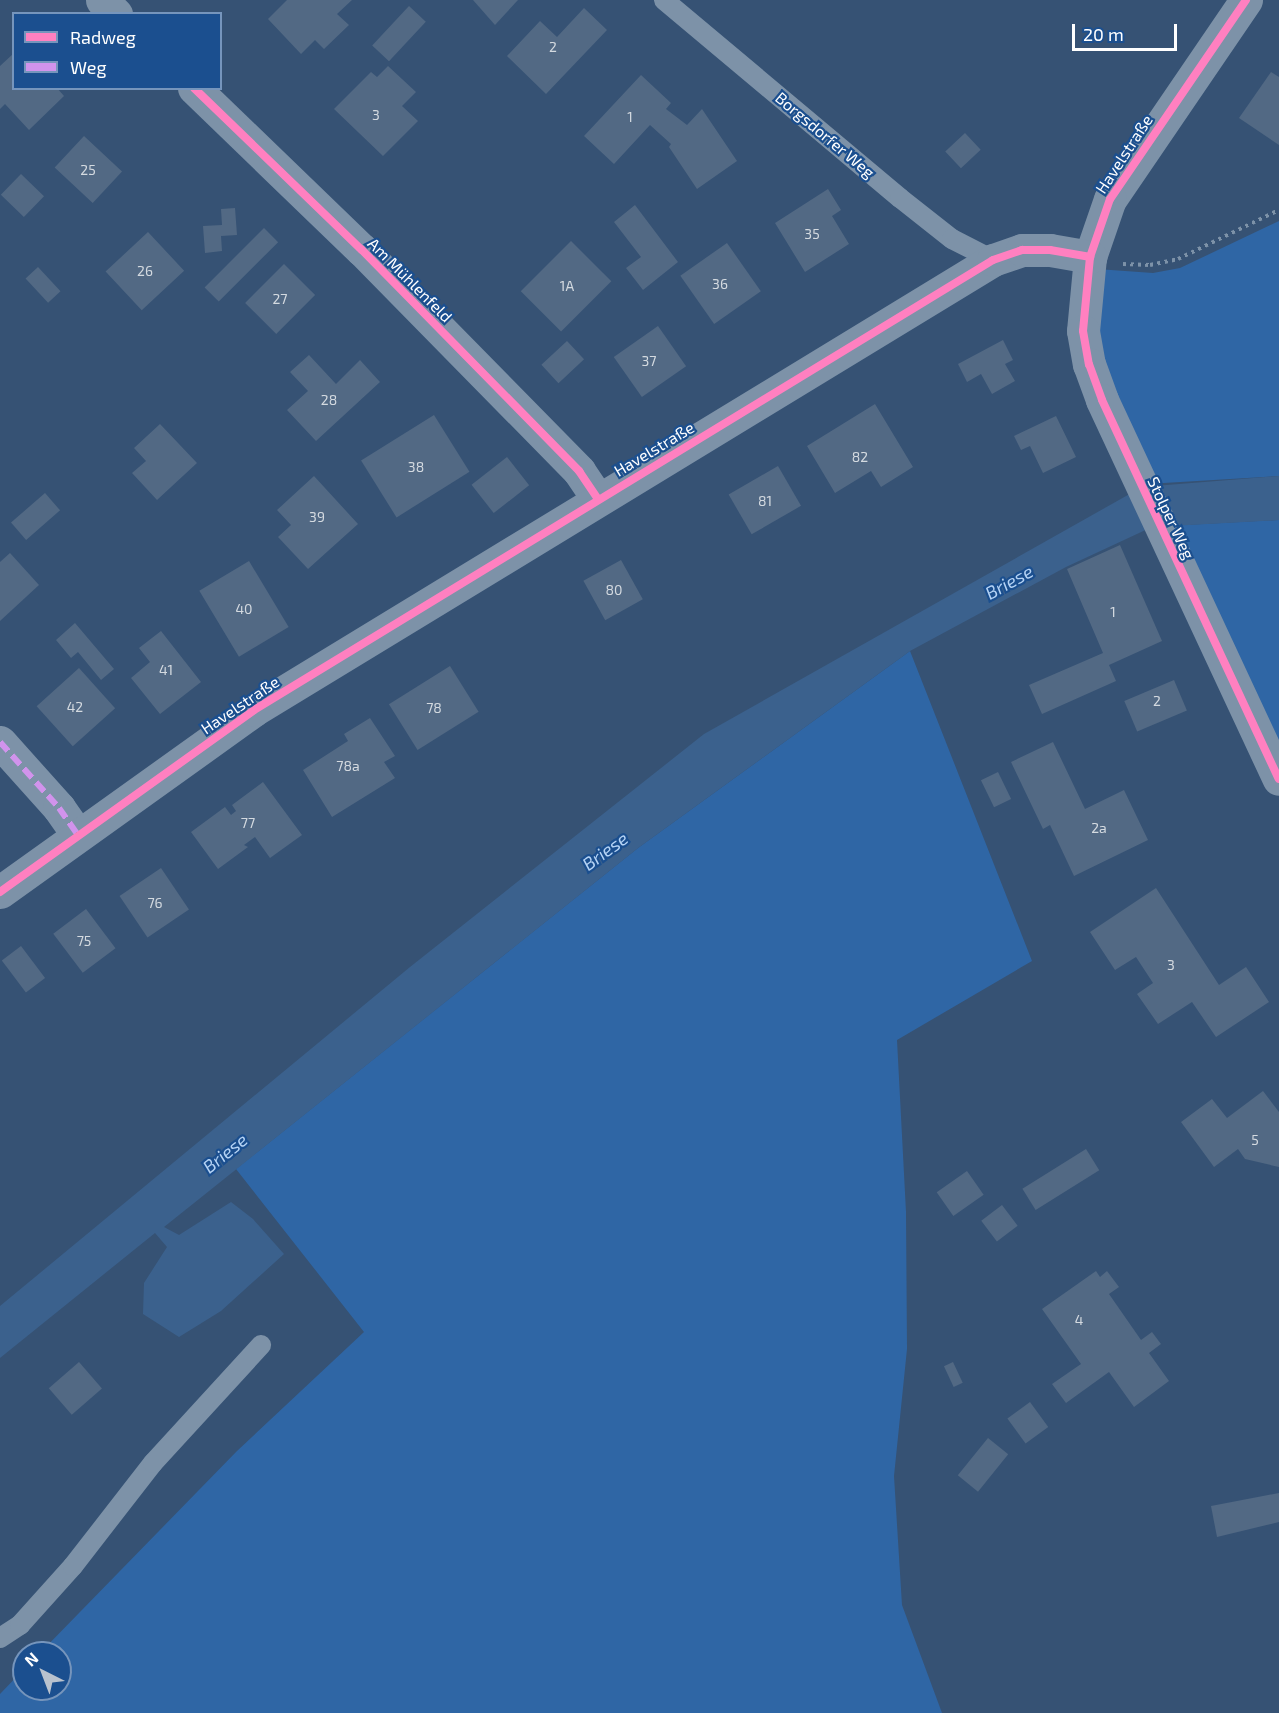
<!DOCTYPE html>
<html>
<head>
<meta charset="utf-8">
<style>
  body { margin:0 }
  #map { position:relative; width:1279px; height:1713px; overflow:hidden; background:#365274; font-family:"Exo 2",sans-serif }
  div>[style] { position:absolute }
  .green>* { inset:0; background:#2f66a5 }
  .water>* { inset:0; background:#3b618d }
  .building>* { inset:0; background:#526984; transform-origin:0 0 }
  .path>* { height:4px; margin-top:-2px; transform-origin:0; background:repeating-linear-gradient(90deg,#7d92a8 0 3px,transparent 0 7.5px) }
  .service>* { height:20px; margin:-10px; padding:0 10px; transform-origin:10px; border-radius:10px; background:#7d92a8 }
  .minor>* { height:33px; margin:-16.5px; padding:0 16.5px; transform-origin:16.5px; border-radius:16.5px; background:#7d92a8 }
  .quiet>* { height:6px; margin-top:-3px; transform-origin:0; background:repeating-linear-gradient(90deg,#d193ec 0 12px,transparent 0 18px) }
  .cycleway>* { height:8px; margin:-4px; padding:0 4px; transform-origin:4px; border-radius:4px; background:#ff80c0 }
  span { translate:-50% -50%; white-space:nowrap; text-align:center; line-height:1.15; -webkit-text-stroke:4.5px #1b4f8f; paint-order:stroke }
  .number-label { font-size:14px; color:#d4dae0 }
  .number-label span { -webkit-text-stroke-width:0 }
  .street-label { font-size:16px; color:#fff }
  .water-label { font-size:18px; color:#b5d3f5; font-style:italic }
  .legend { position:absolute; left:12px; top:12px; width:210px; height:78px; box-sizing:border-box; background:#1b4f8f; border:2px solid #7695bc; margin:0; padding:8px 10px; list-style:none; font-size:18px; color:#fff }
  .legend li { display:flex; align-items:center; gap:12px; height:30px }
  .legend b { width:30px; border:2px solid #7695bc }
  .north { position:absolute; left:12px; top:1641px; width:60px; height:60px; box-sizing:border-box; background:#1b4f8f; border:2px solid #7695bc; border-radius:50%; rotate:318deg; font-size:16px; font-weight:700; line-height:24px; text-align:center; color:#fff }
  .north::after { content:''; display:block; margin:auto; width:21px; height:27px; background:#b9c2ce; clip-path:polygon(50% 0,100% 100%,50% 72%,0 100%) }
  .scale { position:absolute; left:1072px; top:24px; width:105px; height:27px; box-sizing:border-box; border:3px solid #fff; border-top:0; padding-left:8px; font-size:18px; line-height:21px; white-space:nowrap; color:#fff; -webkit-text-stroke:4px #1b4f8f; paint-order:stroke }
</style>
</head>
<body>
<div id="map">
  <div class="green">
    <div style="clip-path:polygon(1279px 221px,1279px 476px,1147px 484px,1095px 362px,1097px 269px,1153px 273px,1180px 268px)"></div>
    <div style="clip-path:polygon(1279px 520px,1279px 742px,1166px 526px)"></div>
    <div style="clip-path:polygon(910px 651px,1032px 961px,897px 1040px,906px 1212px,907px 1349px,894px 1476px,902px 1605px,942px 1713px,0 1713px,0 1694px,24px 1669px,24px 1689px,60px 1689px,60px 1653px,40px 1653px,237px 1451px,364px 1332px,236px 1169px,638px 848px)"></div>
  </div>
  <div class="water">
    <div style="clip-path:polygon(1279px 476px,1279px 520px,1152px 527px,1066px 567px,910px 651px,638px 848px,164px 1227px,179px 1235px,231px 1202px,253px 1219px,284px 1254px,221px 1311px,179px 1337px,143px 1314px,144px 1283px,167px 1247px,155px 1233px,0 1358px,0 1306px,410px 967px,704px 734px,1142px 487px)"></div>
  </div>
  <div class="building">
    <div style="clip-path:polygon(287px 0,352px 0,337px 14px,349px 25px,324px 49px,315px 40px,301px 54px,268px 19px)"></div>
    <div style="clip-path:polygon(473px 0,518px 0,495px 25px)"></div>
    <div style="left:409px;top:6px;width:23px;height:54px;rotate:43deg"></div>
    <div style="clip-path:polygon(584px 8px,607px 30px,546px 94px,507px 56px,540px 21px,557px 37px)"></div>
    <div style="clip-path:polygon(14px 53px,14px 88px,57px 88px,64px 96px,29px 130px,5px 104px,0 109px,0 66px)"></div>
    <div style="clip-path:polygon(388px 66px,416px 92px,402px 106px,418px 121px,383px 156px,334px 109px,371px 72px,377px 77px)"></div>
    <div style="clip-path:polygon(1271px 72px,1279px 77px,1279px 145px,1239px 118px)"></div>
    <div style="clip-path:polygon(641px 75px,671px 103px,666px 109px,687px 125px,702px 109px,737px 161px,697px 189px,669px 147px,671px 144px,650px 125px,614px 164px,584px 136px)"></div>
    <div style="left:965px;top:133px;width:23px;height:27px;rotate:47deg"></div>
    <div style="left:84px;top:136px;width:52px;height:43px;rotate:43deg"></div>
    <div style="left:21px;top:174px;width:32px;height:29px;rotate:44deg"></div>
    <div style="clip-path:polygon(828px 189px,841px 210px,832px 216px,849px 244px,805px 272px,775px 223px)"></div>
    <div style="clip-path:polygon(635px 205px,678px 262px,643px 290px,626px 268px,641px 257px,614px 222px)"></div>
    <div style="clip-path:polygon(235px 208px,237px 235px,221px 236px,222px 251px,205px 253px,203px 226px,222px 225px,221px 209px)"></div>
    <div style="left:264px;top:228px;width:20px;height:84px;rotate:45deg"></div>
    <div style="left:148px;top:232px;width:53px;height:58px;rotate:47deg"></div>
    <div style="left:571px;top:241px;width:57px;height:71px;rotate:45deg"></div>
    <div style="left:727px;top:243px;width:59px;height:57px;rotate:55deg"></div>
    <div style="left:284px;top:264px;width:44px;height:55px;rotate:45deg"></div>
    <div style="left:38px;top:267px;width:33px;height:17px;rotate:47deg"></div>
    <div style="left:658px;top:326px;width:49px;height:54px;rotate:55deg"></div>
    <div style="clip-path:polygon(1003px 340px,1013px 360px,1005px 364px,1015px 381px,992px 394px,981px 374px,967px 382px,958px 364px)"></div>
    <div style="left:567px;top:341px;width:25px;height:35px;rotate:47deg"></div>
    <div style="clip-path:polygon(309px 355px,336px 384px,360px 360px,380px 382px,316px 441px,287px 410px,308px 391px,290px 372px)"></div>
    <div style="clip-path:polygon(875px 404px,913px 467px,881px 487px,871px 471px,835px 493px,807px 446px)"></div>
    <div style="left:434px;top:415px;width:67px;height:86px;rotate:58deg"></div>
    <div style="clip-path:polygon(1056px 416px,1076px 457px,1043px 473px,1030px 446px,1021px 450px,1014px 436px)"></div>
    <div style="clip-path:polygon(160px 424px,197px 463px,157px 500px,132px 473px,146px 461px,134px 448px)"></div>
    <div style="left:507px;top:457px;width:36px;height:45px;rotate:52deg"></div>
    <div style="left:778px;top:466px;width:46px;height:57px;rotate:60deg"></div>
    <div style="clip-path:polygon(314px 476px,358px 524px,308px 569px,278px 537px,291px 525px,277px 510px)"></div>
    <div style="left:45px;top:493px;width:23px;height:45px;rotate:49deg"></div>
    <div style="clip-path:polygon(1120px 545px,1162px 641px,1109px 665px,1116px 681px,1042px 714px,1029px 685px,1103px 653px,1067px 569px)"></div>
    <div style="clip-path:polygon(10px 553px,39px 585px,0 621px,0 562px)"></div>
    <div style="left:621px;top:560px;width:45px;height:43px;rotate:61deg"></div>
    <div style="left:249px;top:561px;width:77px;height:58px;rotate:59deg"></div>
    <div style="clip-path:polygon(75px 623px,114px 669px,101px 680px,78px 652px,71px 658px,56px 640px)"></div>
    <div style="clip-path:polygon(161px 631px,201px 682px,160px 714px,131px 678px,150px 662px,139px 648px)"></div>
    <div style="left:450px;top:666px;width:54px;height:72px;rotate:58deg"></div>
    <div style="left:79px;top:668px;width:54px;height:57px;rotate:48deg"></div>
    <div style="left:1174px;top:680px;width:33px;height:54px;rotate:67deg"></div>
    <div style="clip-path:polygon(370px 718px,395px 756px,384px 762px,395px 778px,332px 817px,303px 770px,348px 741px,344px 734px)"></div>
    <div style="clip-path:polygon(1053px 742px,1085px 809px,1124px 790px,1148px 840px,1074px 876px,1050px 825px,1043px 829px,1011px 762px)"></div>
    <div style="left:998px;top:772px;width:30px;height:19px;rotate:64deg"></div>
    <div style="clip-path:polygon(263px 782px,302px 835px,270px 858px,255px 837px,244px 845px,248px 847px,218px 869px,191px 832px,225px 807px,231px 815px,236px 811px,232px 805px)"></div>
    <div style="left:161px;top:868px;width:50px;height:50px;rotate:56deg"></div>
    <div style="clip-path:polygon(1156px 888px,1219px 985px,1246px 967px,1269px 1002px,1216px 1037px,1192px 1002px,1158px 1024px,1137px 994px,1153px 983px,1136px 957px,1115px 970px,1090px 932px)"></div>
    <div style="left:86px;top:909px;width:49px;height:41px;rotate:53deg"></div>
    <div style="left:21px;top:946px;width:40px;height:24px;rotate:53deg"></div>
    <div style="clip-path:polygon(1263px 1091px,1279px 1112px,1279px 1167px,1245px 1159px,1238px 1149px,1214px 1167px,1181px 1122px,1212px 1099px,1227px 1118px)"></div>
    <div style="left:1086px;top:1149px;width:25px;height:75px;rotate:58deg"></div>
    <div style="left:967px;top:1171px;width:29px;height:37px;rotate:55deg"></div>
    <div style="left:1002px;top:1205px;width:26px;height:26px;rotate:53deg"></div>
    <div style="clip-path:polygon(1096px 1271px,1100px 1277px,1107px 1271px,1119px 1287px,1109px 1294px,1141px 1340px,1152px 1332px,1161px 1344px,1149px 1353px,1169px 1381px,1134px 1407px,1109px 1372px,1066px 1403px,1052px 1384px,1081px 1364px,1042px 1309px)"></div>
    <div style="left:79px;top:1362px;width:35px;height:40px;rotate:49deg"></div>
    <div style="left:953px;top:1362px;width:23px;height:10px;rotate:65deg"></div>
    <div style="left:1030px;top:1402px;width:31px;height:28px;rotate:54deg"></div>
    <div style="left:988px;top:1438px;width:26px;height:48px;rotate:39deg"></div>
    <div style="clip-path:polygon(1279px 1493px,1279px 1522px,1217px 1537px,1211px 1506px)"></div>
  </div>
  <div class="path">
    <div style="left:1123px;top:264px;width:27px;rotate:2deg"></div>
    <div style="left:1150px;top:265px;width:29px;rotate:-12deg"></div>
    <div style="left:1178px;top:259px;width:112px;rotate:-25.9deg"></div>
  </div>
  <div class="service">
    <div style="left:664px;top:0;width:308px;rotate:40deg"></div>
    <div style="left:900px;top:198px;width:66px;rotate:38.3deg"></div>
    <div style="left:952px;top:239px;width:46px;rotate:27.1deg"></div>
    <div style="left:0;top:1638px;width:24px;rotate:-33deg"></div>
    <div style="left:20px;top:1625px;width:79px;rotate:-48.1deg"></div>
    <div style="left:73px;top:1566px;width:130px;rotate:-52.2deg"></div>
    <div style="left:153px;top:1463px;width:160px;rotate:-47.5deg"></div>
  </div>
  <div class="minor">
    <div style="left:102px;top:0;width:20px;rotate:45deg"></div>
    <div style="left:1246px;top:0;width:241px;rotate:124.3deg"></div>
    <div style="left:1110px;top:199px;width:61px;rotate:109deg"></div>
    <div style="left:1090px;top:257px;width:74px;rotate:95.4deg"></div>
    <div style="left:1083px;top:331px;width:34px;rotate:80deg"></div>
    <div style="left:1089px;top:364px;width:38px;rotate:70deg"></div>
    <div style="left:1102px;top:400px;width:418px;rotate:65deg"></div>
    <div style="left:194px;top:88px;width:233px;rotate:44deg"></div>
    <div style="left:362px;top:250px;width:310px;rotate:45.5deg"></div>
    <div style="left:579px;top:471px;width:32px;rotate:56deg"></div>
    <div style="left:0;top:742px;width:89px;rotate:48.2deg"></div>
    <div style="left:59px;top:808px;width:33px;rotate:55deg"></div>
    <div style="left:0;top:892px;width:312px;rotate:-35.6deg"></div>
    <div style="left:254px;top:710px;width:865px;rotate:-31.34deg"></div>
    <div style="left:993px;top:260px;width:31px;rotate:-19deg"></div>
    <div style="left:1022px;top:250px;width:28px"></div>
    <div style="left:1050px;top:250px;width:41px;rotate:9.9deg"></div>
  </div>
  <div class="quiet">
    <div style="left:0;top:742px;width:89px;rotate:48.2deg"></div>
    <div style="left:59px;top:808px;width:33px;rotate:55deg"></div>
  </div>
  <div class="cycleway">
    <div style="left:1246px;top:0;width:241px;rotate:124.3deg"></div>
    <div style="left:1110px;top:199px;width:61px;rotate:109deg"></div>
    <div style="left:1090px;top:257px;width:74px;rotate:95.4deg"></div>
    <div style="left:1083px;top:331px;width:34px;rotate:80deg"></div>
    <div style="left:1089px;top:364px;width:38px;rotate:70deg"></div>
    <div style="left:1102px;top:400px;width:418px;rotate:65deg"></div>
    <div style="left:194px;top:88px;width:233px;rotate:44deg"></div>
    <div style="left:362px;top:250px;width:310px;rotate:45.5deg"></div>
    <div style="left:579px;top:471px;width:32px;rotate:56deg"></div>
    <div style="left:0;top:892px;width:312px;rotate:-35.6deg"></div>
    <div style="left:254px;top:710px;width:865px;rotate:-31.34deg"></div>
    <div style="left:993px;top:260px;width:31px;rotate:-19deg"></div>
    <div style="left:1022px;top:250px;width:28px"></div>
    <div style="left:1050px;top:250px;width:41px;rotate:9.9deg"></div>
  </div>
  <div class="number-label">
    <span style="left:553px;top:47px">2</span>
    <span style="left:376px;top:115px">3</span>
    <span style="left:630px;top:117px">1</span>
    <span style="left:88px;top:170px">25</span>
    <span style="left:812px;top:234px">35</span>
    <span style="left:145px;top:271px">26</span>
    <span style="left:720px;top:284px">36</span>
    <span style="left:567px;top:286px">1A</span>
    <span style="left:280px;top:299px">27</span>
    <span style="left:649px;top:361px">37</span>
    <span style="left:329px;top:400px">28</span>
    <span style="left:860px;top:457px">82</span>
    <span style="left:416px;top:467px">38</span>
    <span style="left:765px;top:501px">81</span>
    <span style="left:317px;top:517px">39</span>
    <span style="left:614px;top:590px">80</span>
    <span style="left:244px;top:609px">40</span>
    <span style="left:1113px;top:612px">1</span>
    <span style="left:166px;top:670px">41</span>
    <span style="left:1157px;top:701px">2</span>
    <span style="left:75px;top:707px">42</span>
    <span style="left:434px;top:708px">78</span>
    <span style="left:348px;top:766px">78a</span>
    <span style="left:248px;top:823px">77</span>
    <span style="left:1099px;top:828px">2a</span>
    <span style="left:155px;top:903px">76</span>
    <span style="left:84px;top:941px">75</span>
    <span style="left:1171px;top:965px">3</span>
    <span style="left:1255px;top:1140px">5</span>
    <span style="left:1079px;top:1320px">4</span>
  </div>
  <div class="street-label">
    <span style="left:825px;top:135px;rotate:40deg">Borgsdorfer Weg</span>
    <span style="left:1124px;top:154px;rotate:-57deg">Havelstraße</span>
    <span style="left:410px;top:280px;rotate:45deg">Am Mühlenfeld</span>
    <span style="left:654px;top:449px;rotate:-31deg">Havelstraße</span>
    <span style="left:1171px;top:518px;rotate:65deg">Stolper Weg</span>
    <span style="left:240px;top:705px;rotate:-34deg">Havelstraße</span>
  </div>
  <div class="water-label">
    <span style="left:1009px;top:582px;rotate:-29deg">Briese</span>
    <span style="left:605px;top:851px;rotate:-36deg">Briese</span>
    <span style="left:225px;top:1153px;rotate:-39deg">Briese</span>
  </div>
  <ul class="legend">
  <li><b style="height:8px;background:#ff80c0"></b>Radweg</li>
  <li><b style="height:8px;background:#d193ec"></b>Weg</li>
  </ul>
  <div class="north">N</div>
  <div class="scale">20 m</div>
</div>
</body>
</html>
